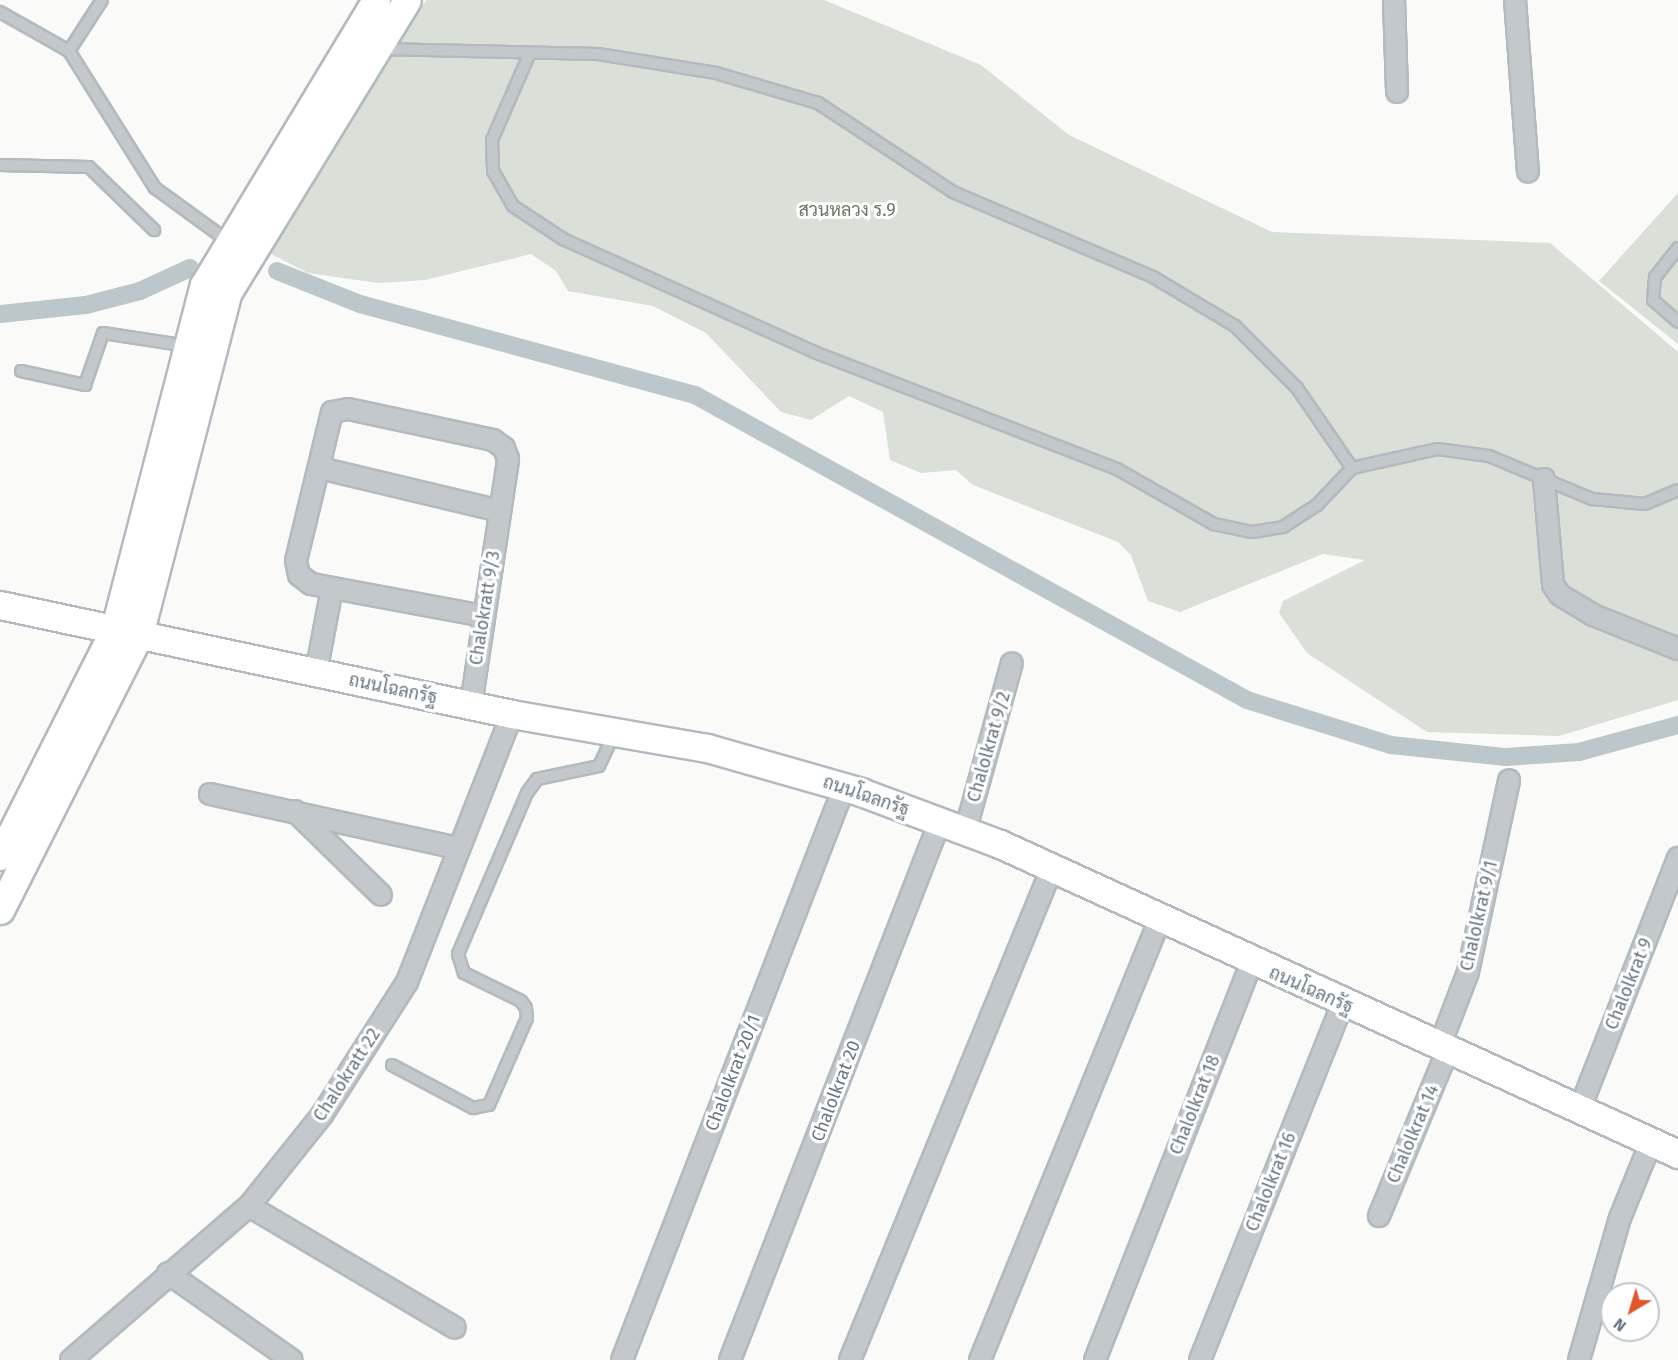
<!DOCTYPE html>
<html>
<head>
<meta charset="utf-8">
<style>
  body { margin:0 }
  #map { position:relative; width:1678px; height:1360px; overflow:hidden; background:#fafaf8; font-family:"Fira Sans",Sarabun,sans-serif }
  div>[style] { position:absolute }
  .green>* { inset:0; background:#dadfd7 }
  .canal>* { height:18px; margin:-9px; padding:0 9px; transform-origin:9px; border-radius:9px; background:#bbc7cb }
  .roads { filter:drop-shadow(2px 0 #b3babf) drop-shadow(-2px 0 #b3babf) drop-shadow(0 2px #b3babf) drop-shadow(0 -2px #b3babf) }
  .lane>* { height:10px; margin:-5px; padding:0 5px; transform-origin:5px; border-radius:5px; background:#c3c8cc }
  .street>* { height:20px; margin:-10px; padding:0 10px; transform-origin:10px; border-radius:10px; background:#c3c8cc }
  .secondary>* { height:27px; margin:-13.5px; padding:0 13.5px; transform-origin:13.5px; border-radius:13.5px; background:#fff }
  span { translate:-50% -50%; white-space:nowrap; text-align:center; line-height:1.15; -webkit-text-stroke:6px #fff; paint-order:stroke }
  .park-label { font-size:18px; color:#687a64 }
  .street-label { font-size:18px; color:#657683 }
  .north { position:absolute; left:1600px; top:1282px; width:60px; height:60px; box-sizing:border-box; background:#fff; border:2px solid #c1c8cd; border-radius:50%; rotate:218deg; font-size:16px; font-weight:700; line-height:24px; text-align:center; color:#657683 }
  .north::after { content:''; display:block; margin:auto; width:21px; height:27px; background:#e4572e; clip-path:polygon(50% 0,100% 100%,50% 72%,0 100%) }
</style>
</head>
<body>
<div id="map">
  <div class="green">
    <div style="clip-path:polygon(426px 0,824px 0,981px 65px,1069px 135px,1272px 232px,1550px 243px,1678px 352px,1678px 700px,1559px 736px,1427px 732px,1307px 653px,1279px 613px,1283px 601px,1365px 560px,1323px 554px,1180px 612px,1148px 601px,1131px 555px,1118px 542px,973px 485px,956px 470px,921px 473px,890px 460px,883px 412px,849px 396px,811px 420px,781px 412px,706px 333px,653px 306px,568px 291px,556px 271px,531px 254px,425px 280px,378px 283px,308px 273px,267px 252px)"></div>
    <div style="clip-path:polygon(1678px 193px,1678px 344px,1599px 281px)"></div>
  </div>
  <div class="canal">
    <div style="left:277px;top:271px;width:89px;rotate:21.7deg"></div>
    <div style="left:360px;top:304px;width:347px;rotate:15.2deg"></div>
    <div style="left:695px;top:395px;width:631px;rotate:28.92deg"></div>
    <div style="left:1247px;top:700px;width:151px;rotate:17.4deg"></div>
    <div style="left:1391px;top:745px;width:116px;rotate:6deg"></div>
    <div style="left:1506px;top:757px;width:73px;rotate:-3.9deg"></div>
    <div style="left:1579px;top:752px;width:103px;rotate:-15.3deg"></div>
    <div style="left:0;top:314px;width:86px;rotate:-6deg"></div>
    <div style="left:86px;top:305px;width:56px;rotate:-14.5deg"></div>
    <div style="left:140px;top:291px;width:55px;rotate:-24.7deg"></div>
  </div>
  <div class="roads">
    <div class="lane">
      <div style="left:0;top:12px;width:79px;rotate:29.5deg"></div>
      <div style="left:69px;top:51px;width:162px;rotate:57.9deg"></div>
      <div style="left:155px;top:188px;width:90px;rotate:36deg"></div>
      <div style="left:380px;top:49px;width:218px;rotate:1.3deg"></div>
      <div style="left:598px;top:54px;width:120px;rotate:9.1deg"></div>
      <div style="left:716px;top:73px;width:106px;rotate:16.4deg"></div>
      <div style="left:818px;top:103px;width:162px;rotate:33.4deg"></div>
      <div style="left:953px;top:192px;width:217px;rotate:23deg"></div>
      <div style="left:1153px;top:277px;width:96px;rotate:30.9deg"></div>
      <div style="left:1235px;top:326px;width:88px;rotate:45deg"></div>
      <div style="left:1297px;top:388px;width:97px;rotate:55.5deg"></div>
      <div style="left:69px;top:51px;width:61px;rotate:-57.1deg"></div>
      <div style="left:529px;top:55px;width:93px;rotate:113.5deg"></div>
      <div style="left:492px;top:140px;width:31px;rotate:88deg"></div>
      <div style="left:493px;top:171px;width:40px;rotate:60.3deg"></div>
      <div style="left:513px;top:206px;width:60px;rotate:33.4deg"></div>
      <div style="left:563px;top:239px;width:275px;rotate:24.2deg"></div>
      <div style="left:814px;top:352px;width:325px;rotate:21.1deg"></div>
      <div style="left:1117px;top:469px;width:112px;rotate:29.6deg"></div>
      <div style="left:1214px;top:524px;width:39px;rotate:12deg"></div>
      <div style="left:1252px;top:532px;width:31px;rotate:-9deg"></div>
      <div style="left:1283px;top:527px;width:40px;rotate:-32.9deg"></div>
      <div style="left:1317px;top:505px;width:51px;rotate:-46.6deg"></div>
      <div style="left:1352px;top:468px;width:88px;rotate:-12.5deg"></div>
      <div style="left:1438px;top:449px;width:51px;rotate:7.8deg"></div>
      <div style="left:1489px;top:456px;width:112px;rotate:22.7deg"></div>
      <div style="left:1592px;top:499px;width:53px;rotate:5.4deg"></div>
      <div style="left:1645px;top:504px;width:36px;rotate:-23deg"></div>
      <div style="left:0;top:165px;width:89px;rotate:1.3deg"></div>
      <div style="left:89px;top:167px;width:91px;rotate:44.1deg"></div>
      <div style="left:1678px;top:248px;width:37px;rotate:128deg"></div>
      <div style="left:1655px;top:277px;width:23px;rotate:95deg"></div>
      <div style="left:1653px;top:300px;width:33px;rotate:41deg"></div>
      <div style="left:21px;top:371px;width:66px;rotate:12.3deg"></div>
      <div style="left:85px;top:385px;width:55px;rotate:-70.9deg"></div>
      <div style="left:103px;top:333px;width:86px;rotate:8.7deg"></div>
      <div style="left:392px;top:1065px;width:92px;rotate:28deg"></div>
      <div style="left:473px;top:1108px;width:16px;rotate:-11deg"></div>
      <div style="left:489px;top:1105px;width:95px;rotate:-66.4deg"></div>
      <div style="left:527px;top:1018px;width:10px;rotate:-96deg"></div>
      <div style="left:526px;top:1008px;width:9px;rotate:-126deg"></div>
      <div style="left:521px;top:1001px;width:64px;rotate:-153.8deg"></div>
      <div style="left:464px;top:973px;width:20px;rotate:-108deg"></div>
      <div style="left:458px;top:954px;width:175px;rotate:-66.8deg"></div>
      <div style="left:527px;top:793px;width:17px;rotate:-54deg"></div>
      <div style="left:537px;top:779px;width:63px;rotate:-11.8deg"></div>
      <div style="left:599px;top:766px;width:38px;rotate:-65deg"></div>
    </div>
    <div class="street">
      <div style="left:1394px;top:0;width:92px;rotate:88.1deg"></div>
      <div style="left:1515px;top:0;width:172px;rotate:85.7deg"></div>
      <div style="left:320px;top:468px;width:185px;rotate:13.4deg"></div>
      <div style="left:1544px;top:479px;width:106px;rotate:85.1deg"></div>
      <div style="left:1553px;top:585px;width:12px;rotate:55deg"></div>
      <div style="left:1560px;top:595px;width:39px;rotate:31deg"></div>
      <div style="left:1593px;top:615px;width:92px;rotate:21.8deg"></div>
      <div style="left:316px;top:673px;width:86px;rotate:-79.3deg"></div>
      <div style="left:471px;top:705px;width:249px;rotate:-81.4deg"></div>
      <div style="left:508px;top:459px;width:12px;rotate:-110deg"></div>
      <div style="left:504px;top:448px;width:14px;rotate:-144deg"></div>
      <div style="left:493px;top:440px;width:148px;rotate:-167.9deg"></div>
      <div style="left:348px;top:409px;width:16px;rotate:169deg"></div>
      <div style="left:332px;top:412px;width:153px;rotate:103.6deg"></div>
      <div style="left:296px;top:561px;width:14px;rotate:78deg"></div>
      <div style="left:299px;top:575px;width:15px;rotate:37deg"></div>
      <div style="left:311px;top:584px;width:175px;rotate:10.5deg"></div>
      <div style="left:210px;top:794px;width:254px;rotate:12.3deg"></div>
      <div style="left:295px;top:811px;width:120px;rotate:44.3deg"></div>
      <div style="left:965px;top:832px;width:175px;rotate:-74.5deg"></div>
      <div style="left:1439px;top:1048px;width:81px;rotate:-69.1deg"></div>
      <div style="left:1468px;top:972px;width:196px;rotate:-77.9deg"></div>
      <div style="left:1579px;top:1111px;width:272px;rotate:-68.6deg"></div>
      <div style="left:249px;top:1206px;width:239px;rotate:30.6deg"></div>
      <div style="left:1379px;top:1216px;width:178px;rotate:-67.5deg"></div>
      <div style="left:168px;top:1273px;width:151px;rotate:35.1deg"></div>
      <div style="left:71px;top:1360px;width:235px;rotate:-40.9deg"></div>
      <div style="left:249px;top:1206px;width:117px;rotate:-51.3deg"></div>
      <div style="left:322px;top:1115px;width:158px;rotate:-57.4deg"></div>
      <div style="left:407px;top:982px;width:288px;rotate:-68.6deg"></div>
      <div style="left:622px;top:1360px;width:615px;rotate:-68.82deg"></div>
      <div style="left:730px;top:1360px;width:578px;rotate:-68.71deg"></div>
      <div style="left:850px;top:1360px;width:532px;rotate:-67.68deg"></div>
      <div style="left:980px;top:1360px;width:477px;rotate:-67.8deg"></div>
      <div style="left:1095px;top:1360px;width:426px;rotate:-68.5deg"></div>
      <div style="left:1200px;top:1360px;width:382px;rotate:-68.2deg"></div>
      <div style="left:1579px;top:1360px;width:148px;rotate:-73.9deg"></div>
      <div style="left:1620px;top:1218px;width:82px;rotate:-67.8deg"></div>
    </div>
    <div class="secondary">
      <div style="left:0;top:605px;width:523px;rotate:12.02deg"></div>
      <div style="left:512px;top:714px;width:198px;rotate:9.9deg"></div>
      <div style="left:707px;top:748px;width:160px;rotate:15.9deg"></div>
      <div style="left:861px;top:792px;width:148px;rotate:20.5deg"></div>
      <div style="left:1000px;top:844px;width:746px;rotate:24.57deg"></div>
      <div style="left:0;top:856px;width:255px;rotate:-63.2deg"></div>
      <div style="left:115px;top:628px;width:354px;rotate:-75.5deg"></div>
      <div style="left:204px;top:285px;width:333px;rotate:-58.9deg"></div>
      <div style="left:0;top:910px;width:308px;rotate:-63.2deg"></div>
      <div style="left:139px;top:635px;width:354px;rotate:-75.5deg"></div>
      <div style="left:228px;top:292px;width:342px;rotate:-58.5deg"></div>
    </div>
  </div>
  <div class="park-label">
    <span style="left:847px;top:210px">สวนหลวง ร.9</span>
  </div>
  <div class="street-label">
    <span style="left:485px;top:608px;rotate:-81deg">Chalokratt 9/3</span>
    <span style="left:393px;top:689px;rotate:12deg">ถนนโฉลกรัฐ</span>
    <span style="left:989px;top:747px;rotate:-74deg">Chalolkrat 9/2</span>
    <span style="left:866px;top:796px;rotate:19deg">ถนนโฉลกรัฐ</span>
    <span style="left:1479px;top:916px;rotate:-77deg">Chalolkrat 9/1</span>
    <span style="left:1629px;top:984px;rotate:-68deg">Chalolkrat 9</span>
    <span style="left:1311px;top:990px;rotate:24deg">ถนนโฉลกรัฐ</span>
    <span style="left:733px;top:1073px;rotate:-69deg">Chalolkrat 20/1</span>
    <span style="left:347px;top:1075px;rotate:-57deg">Chalokratt 22</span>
    <span style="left:836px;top:1091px;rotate:-69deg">Chalolkrat 20</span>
    <span style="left:1195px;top:1105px;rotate:-68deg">Chalolkrat 18</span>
    <span style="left:1413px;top:1134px;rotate:-67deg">Chalolkrat 14</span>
    <span style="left:1271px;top:1182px;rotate:-68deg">Chalolkrat 16</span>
  </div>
  <div class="north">N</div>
</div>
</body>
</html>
